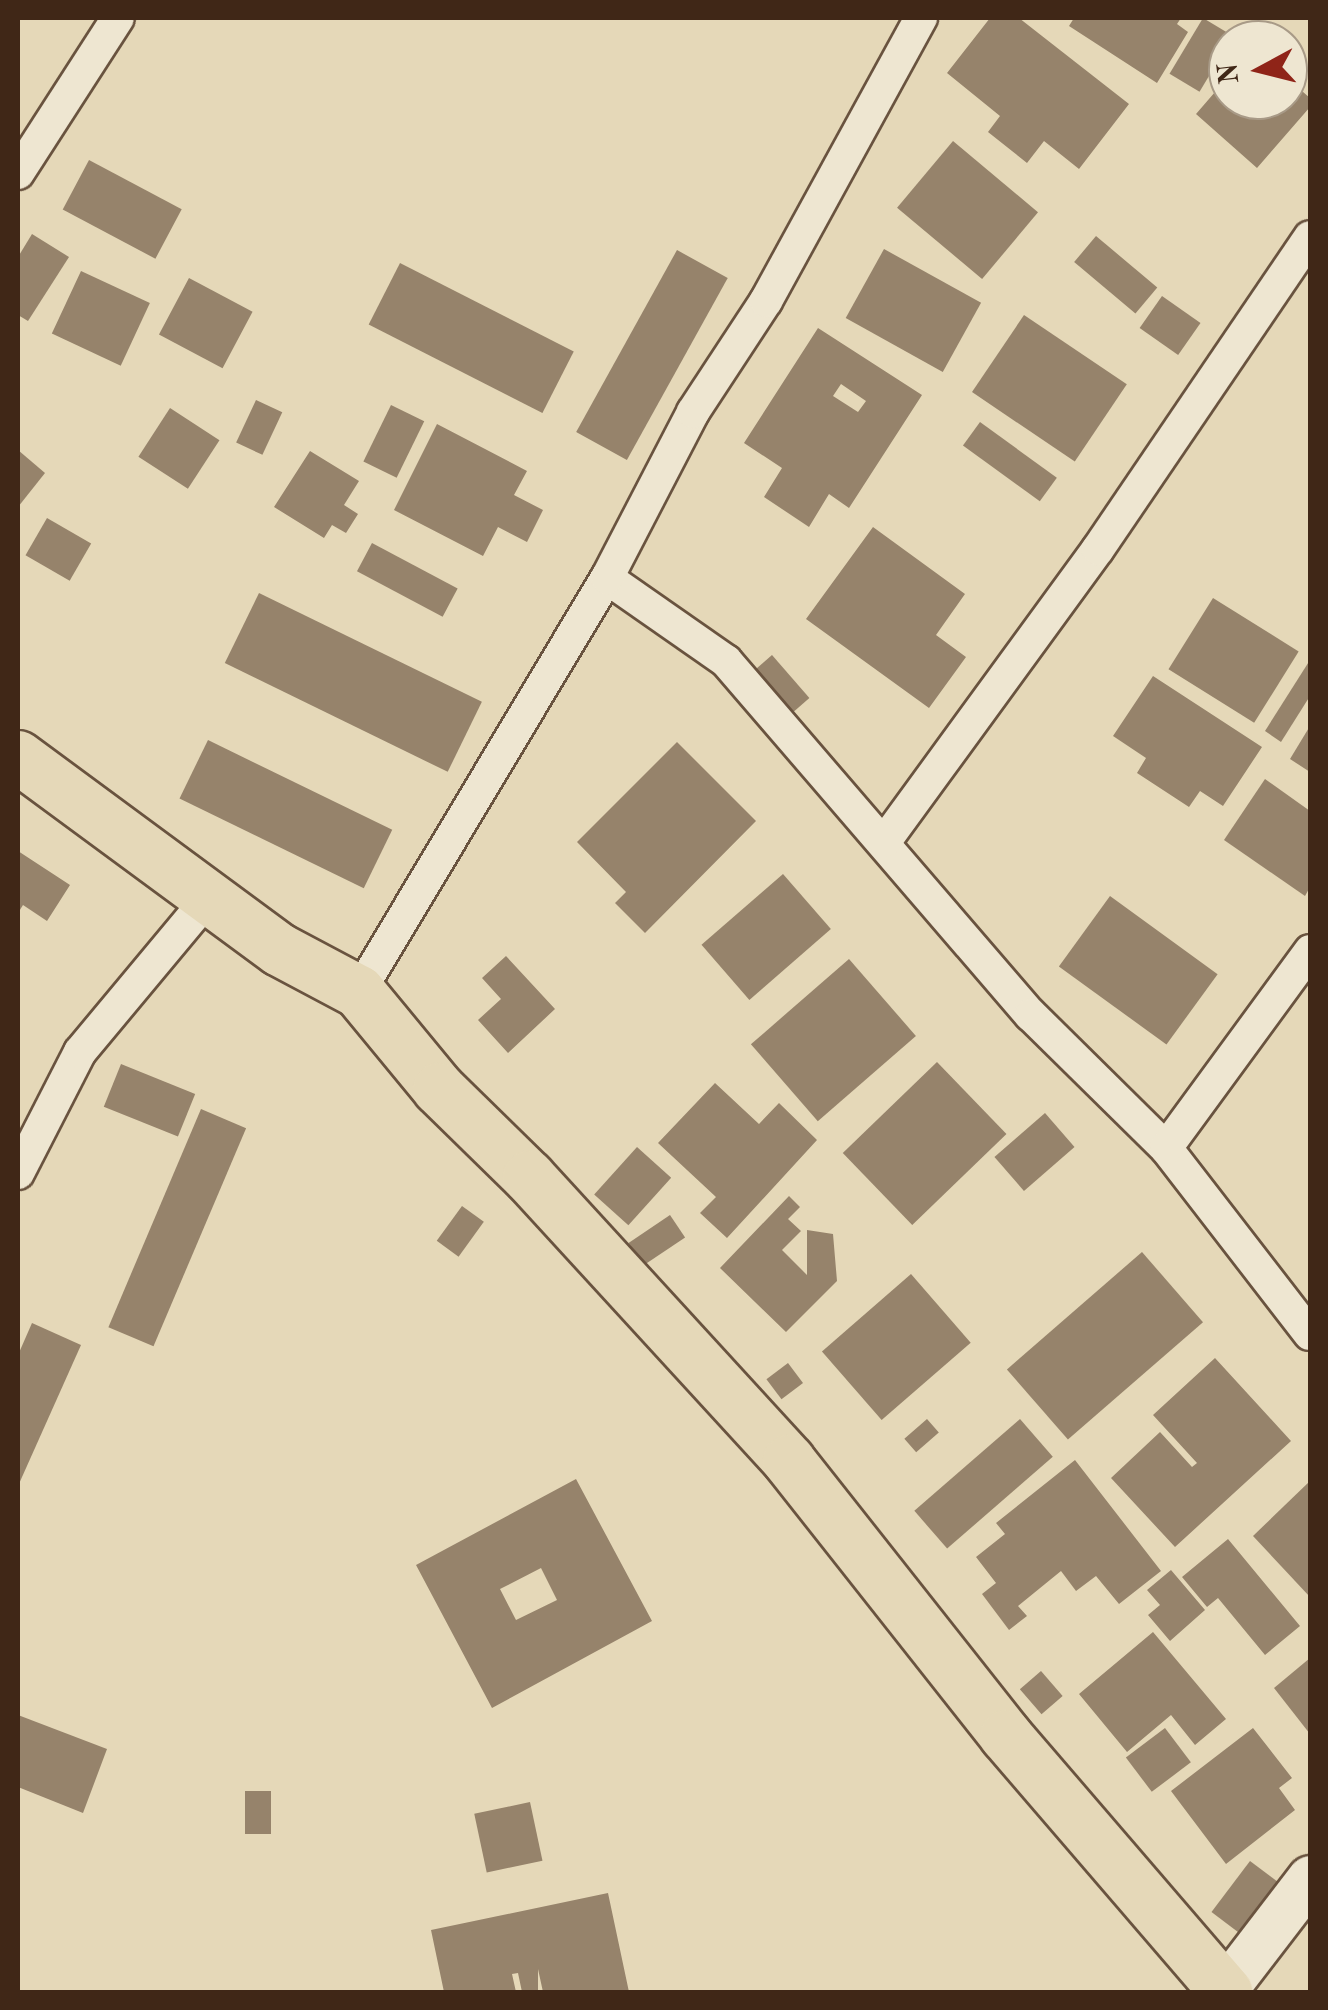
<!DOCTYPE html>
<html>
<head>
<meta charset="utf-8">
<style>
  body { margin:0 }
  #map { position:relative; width:1328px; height:2010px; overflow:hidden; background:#e5d8b8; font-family:"Old Standard TT",serif }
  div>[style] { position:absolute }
  .building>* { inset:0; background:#96836b; transform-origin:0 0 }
  .roads { filter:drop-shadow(2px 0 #69533f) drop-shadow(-2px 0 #69533f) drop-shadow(0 2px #69533f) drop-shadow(0 -2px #69533f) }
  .street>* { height:32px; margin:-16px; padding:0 16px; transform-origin:16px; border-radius:16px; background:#eee6d1 }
  .secondary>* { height:45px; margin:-22.5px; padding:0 22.5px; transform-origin:22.5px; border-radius:22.5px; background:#eee6d1 }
  .primary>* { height:52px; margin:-26px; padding:0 26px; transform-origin:26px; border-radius:26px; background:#e5d8b8 }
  span { translate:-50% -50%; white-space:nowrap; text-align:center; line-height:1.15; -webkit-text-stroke:10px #eee6d1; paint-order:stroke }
  .frame { position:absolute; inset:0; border:20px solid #402717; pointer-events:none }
  .north { position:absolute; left:1208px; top:20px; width:100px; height:100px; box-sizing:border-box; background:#eee6d1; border:2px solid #a89a87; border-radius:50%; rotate:263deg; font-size:28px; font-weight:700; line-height:40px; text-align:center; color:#402717 }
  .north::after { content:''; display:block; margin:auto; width:35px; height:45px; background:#8f2418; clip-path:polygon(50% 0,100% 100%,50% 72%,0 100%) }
</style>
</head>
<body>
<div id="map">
  <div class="building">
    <div style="clip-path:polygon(990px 18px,1019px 18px,1129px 104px,1079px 169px,1044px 141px,1027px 163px,988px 132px,1000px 116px,947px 73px)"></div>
    <div style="clip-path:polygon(1074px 18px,1181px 18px,1177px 24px,1188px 32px,1157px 83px,1069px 26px)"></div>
    <div style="left:1203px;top:18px;width:35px;height:65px;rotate:31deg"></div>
    <div style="clip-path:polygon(1228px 77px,1228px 100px,1288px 100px,1288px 79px,1310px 98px,1310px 107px,1257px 168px,1196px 114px)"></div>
    <div style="left:953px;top:141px;width:111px;height:87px;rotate:40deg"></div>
    <div style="left:89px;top:160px;width:105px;height:56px;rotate:28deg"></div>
    <div style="clip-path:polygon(32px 234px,69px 257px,28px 321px,18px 315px,18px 257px)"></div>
    <div style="left:1096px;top:236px;width:80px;height:34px;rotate:40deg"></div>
    <div style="left:884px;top:249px;width:111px;height:79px;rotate:29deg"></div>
    <div style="left:677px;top:250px;width:58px;height:208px;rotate:29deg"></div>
    <div style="left:400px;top:263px;width:195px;height:69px;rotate:27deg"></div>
    <div style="left:81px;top:271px;width:76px;height:69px;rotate:25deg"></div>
    <div style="left:189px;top:278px;width:72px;height:64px;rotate:28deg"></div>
    <div style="left:1162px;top:296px;width:47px;height:39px;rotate:35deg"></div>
    <div style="left:1024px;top:315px;width:124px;height:93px;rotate:34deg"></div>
    <div style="clip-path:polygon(evenodd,818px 328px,922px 395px,849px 508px,829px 494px,809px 527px,764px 497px,782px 468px,744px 443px,818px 328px,841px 384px,866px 401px,858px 412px,833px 396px,841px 384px)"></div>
    <div style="left:256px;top:400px;width:29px;height:47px;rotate:25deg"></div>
    <div style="left:391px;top:405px;width:37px;height:63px;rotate:26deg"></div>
    <div style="left:170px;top:408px;width:59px;height:58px;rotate:33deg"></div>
    <div style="left:980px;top:422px;width:95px;height:29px;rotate:36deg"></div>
    <div style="clip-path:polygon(437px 424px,527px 471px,514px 495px,543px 510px,527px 542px,498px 527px,483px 556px,394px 510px)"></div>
    <div style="clip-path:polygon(18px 450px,45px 473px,18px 507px)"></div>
    <div style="clip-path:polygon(310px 451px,359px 481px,344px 505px,358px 514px,346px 533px,332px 525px,324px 538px,274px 507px)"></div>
    <div style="left:47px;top:518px;width:51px;height:43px;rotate:30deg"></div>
    <div style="clip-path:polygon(873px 527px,965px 594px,936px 635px,966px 657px,929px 708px,806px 619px)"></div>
    <div style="left:372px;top:543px;width:97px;height:32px;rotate:28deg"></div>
    <div style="left:259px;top:593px;width:248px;height:78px;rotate:26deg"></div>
    <div style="left:1213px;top:598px;width:101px;height:84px;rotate:32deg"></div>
    <div style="left:772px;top:655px;width:57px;height:33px;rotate:49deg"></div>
    <div style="clip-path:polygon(1310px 660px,1310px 696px,1281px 742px,1265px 731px)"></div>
    <div style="clip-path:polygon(1153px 676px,1262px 747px,1223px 806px,1200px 791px,1189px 807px,1137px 773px,1146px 758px,1113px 736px)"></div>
    <div style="clip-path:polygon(1310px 726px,1310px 772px,1290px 759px)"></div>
    <div style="left:208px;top:740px;width:205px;height:65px;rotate:26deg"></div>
    <div style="clip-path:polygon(677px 742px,756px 821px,645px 933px,615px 903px,626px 892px,577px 842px)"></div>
    <div style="clip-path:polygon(1265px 779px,1310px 811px,1310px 887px,1305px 896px,1224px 840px)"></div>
    <div style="clip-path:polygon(18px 851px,70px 885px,47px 921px,23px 905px,18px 913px)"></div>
    <div style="left:783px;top:874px;width:73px;height:108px;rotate:49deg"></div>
    <div style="left:1110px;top:896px;width:133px;height:87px;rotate:36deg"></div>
    <div style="clip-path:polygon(506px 956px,555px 1009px,508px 1053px,478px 1020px,501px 999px,482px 978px)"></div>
    <div style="left:849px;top:959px;width:102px;height:130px;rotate:49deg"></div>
    <div style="left:937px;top:1062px;width:100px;height:131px;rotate:46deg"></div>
    <div style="left:121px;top:1064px;width:80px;height:46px;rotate:22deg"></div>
    <div style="clip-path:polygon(715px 1083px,759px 1124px,779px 1103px,817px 1140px,727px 1238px,700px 1213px,716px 1197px,658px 1143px)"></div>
    <div style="left:201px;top:1109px;width:49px;height:237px;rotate:23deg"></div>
    <div style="left:1045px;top:1113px;width:45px;height:67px;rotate:49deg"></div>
    <div style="left:637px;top:1147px;width:46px;height:64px;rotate:42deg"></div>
    <div style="clip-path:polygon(789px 1196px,800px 1207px,788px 1219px,801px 1231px,782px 1250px,807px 1275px,807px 1230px,833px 1234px,837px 1281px,786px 1332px,720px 1268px)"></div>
    <div style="left:462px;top:1206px;width:27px;height:43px;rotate:36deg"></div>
    <div style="left:670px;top:1215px;width:27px;height:50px;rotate:56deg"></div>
    <div style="left:1142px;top:1252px;width:93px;height:179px;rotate:49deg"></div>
    <div style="left:911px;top:1274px;width:91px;height:118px;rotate:49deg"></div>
    <div style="clip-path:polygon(32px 1323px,81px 1345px,18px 1486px,18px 1355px)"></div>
    <div style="clip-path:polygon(1215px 1358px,1291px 1441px,1175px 1547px,1111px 1478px,1160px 1432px,1192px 1467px,1197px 1463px,1153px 1415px)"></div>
    <div style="left:788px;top:1363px;width:25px;height:27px;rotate:53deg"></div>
    <div style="left:927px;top:1419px;width:18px;height:30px;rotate:49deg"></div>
    <div style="left:1020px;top:1419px;width:50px;height:140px;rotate:49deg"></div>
    <div style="clip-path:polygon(1075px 1460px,1161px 1571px,1119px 1604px,1096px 1576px,1076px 1591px,1061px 1571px,1018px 1606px,1027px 1616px,1009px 1630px,982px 1594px,996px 1583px,976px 1557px,1005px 1534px,996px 1523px)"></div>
    <div style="clip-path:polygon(evenodd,576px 1479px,652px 1621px,492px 1708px,416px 1565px,576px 1479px,541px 1568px,557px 1600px,516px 1620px,500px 1589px,541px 1568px)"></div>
    <div style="clip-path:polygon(1310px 1481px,1310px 1597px,1253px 1536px)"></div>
    <div style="clip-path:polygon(1228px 1539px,1300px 1626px,1265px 1655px,1218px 1598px,1207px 1607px,1182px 1577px)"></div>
    <div style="clip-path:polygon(1171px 1570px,1205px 1610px,1170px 1641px,1148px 1615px,1160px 1605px,1147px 1590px)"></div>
    <div style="clip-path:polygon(1153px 1632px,1226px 1719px,1195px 1745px,1171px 1715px,1127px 1752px,1079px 1694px)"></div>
    <div style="clip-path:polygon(1310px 1658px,1310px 1734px,1274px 1688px)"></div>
    <div style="left:1041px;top:1671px;width:33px;height:28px;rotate:49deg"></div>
    <div style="clip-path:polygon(18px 1715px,107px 1749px,83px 1813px,18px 1787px)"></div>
    <div style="left:1165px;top:1728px;width:43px;height:49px;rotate:53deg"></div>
    <div style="clip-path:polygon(1253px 1728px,1292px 1778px,1279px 1788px,1295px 1810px,1226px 1864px,1171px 1791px)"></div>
    <div style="left:245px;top:1791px;width:26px;height:43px"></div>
    <div style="left:530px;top:1802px;width:60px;height:57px;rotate:78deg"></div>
    <div style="left:1250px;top:1861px;width:65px;height:64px;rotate:37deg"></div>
    <div style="clip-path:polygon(608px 1893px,629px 1992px,543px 1992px,538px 1969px,538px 1992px,522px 1992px,518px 1973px,512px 1974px,516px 1992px,444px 1992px,431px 1930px)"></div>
  </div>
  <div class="roads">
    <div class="street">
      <div style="left:18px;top:173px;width:184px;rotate:-57.2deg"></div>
      <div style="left:607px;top:578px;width:145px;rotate:34.9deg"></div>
      <div style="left:726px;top:661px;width:467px;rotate:49.3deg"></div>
      <div style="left:1031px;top:1015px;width:190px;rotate:44.6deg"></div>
      <div style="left:1166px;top:1148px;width:235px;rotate:52.3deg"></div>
      <div style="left:885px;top:841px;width:361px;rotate:-53.9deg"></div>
      <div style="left:1098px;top:549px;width:377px;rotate:-55.8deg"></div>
      <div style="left:359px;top:992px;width:483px;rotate:-59.1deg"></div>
      <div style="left:607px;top:578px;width:187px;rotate:-62.6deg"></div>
      <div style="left:693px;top:412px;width:133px;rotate:-56.7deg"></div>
      <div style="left:766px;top:301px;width:323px;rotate:-61.3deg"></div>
      <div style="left:1166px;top:1148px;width:244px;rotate:-53.8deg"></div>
      <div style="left:18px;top:1173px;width:136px;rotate:-62.9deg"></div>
      <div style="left:80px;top:1052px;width:203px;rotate:-50.2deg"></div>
    </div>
    <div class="secondary">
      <div style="left:1224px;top:1990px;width:141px;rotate:-52.5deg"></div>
    </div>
    <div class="primary">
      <div style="left:18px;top:757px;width:325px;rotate:36.4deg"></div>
      <div style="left:280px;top:950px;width:89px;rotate:28deg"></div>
      <div style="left:359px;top:992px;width:126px;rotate:50.5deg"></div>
      <div style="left:439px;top:1089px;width:126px;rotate:44.4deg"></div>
      <div style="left:529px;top:1177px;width:385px;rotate:47.5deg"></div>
      <div style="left:789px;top:1461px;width:350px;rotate:51.7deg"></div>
      <div style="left:1006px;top:1736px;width:338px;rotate:49.3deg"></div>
    </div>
  </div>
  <div class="frame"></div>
  <div class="north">N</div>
</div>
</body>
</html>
